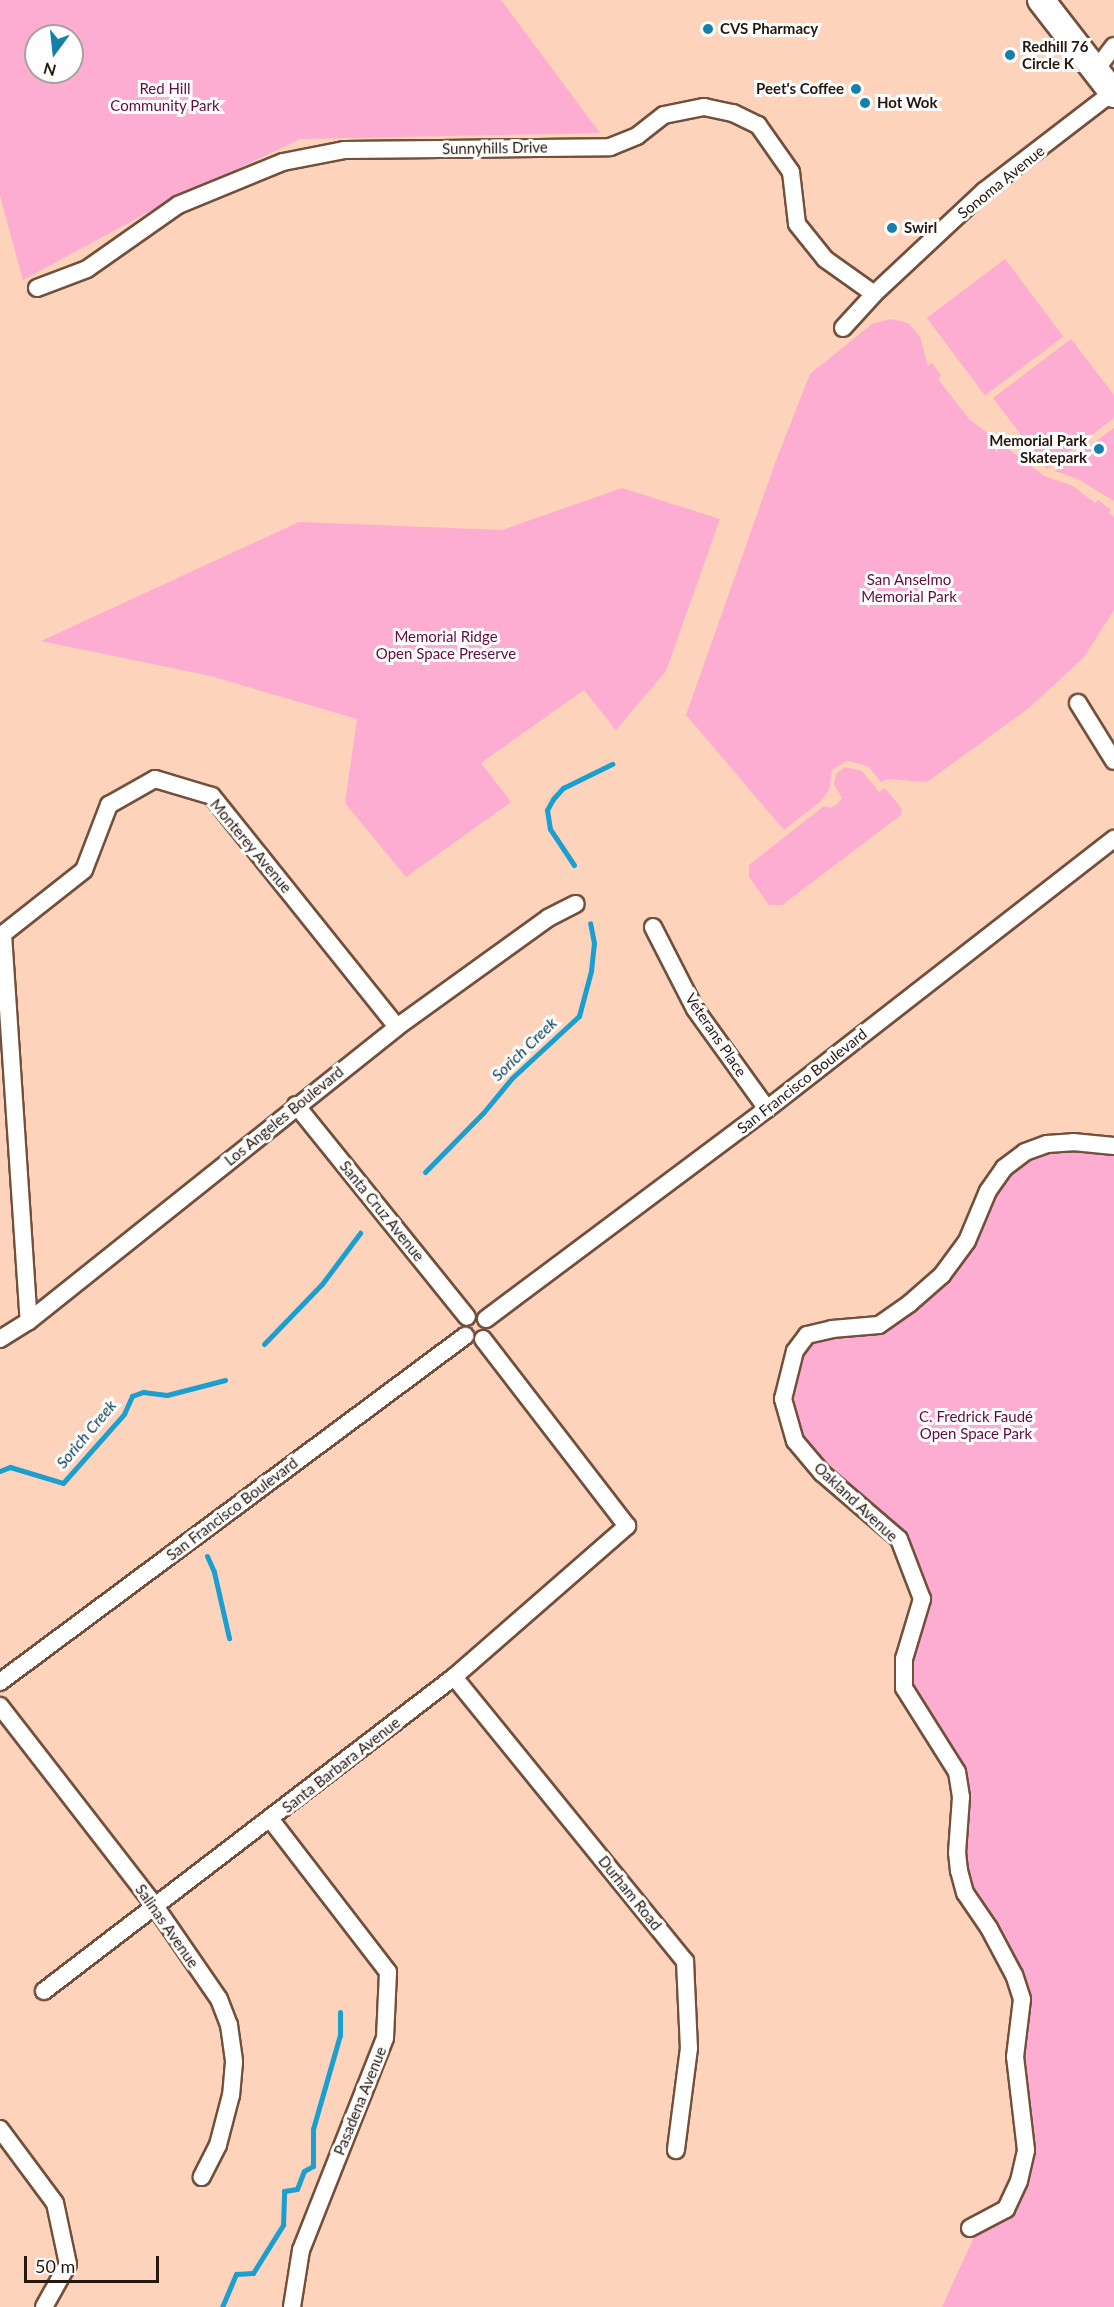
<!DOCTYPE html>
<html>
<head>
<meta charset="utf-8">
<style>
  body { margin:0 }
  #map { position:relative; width:1114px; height:2307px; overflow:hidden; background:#fdd3bc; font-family:Lato,sans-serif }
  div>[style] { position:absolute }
  .green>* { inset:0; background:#fcadd1; transform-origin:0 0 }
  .stream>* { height:5px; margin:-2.5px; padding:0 2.5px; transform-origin:2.5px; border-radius:2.5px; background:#1b9fd1 }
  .roads { filter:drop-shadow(2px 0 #72503b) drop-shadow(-2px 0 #72503b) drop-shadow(0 2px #72503b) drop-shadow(0 -2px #72503b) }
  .minor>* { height:16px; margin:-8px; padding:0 8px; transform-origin:8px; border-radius:8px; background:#fff }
  .primary>* { height:26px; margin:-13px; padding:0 13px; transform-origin:13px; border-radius:13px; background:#fff }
  .dots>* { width:16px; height:16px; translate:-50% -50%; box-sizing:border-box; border:3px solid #fefefe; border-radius:50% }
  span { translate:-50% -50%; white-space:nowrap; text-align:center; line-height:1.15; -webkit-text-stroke:6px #fefefe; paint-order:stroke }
  .poi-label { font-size:15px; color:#26180f; font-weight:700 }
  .left { translate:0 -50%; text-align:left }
  .right { translate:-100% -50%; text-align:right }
  .park-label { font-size:15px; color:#620d3f }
  .street-label { font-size:15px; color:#26180f }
  .water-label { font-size:16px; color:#04394e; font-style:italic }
  .north { position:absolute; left:24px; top:24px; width:60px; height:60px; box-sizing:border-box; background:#fefefe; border:2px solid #a8a29e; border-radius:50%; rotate:195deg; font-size:16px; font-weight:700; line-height:24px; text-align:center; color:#26180f }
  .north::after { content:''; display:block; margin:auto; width:21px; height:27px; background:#1580a9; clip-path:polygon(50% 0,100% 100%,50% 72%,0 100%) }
  .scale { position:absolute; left:24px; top:2256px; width:135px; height:27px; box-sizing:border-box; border:3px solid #26180f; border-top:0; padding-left:8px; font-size:18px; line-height:21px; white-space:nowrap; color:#26180f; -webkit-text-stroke:4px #fefefe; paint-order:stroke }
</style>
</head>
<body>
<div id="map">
  <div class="green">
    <div style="clip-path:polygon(evenodd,0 0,501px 0,600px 133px,300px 139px,154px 209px,23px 280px,0 196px,0 0,36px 36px,72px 36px,72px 72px,36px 72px,36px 36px)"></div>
    <div style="left:1005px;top:259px;width:97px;height:98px;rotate:53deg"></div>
    <div style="clip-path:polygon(891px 319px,908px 323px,920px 337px,928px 366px,932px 363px,941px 375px,938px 379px,969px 419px,1044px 476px,1073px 486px,1095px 503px,1098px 500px,1111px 510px,1109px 513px,1114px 517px,1114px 610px,1084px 657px,1029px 708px,927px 782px,888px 779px,881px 782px,868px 766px,847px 761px,832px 770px,829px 790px,821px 801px,784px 830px,686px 715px,777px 458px,810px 374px,872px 324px)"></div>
    <div style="clip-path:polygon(1071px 339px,1114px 395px,1114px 418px,1047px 469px,993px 398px)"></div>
    <div style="clip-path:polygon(1114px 428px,1114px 501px,1078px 479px,1055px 471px)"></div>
    <div style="clip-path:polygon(622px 488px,720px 519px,666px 671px,616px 730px,584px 690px,481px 763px,511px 802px,406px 877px,345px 803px,357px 719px,211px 676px,41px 641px,299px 522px,502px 530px)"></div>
    <div style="clip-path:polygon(845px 767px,862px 771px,879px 792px,885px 788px,902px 809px,901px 815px,782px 905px,769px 905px,749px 877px,749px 865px,824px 806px,831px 808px,836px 805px,842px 798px,834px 784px,836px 774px)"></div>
    <div style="clip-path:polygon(1114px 1146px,1114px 2307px,942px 2307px,981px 2222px,1008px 2205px,1019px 2181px,1018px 2073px,1022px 1999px,965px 1893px,961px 1797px,904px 1688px,922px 1599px,899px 1539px,795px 1441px,783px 1399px,807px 1335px,879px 1325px,942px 1275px,988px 1191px,1025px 1152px)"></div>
  </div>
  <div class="stream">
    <div style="left:574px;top:865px;width:43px;rotate:-123.7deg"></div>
    <div style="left:550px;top:829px;width:19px;rotate:-99deg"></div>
    <div style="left:547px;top:810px;width:13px;rotate:-61deg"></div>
    <div style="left:553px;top:799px;width:15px;rotate:-48deg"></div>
    <div style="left:563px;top:788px;width:55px;rotate:-26.1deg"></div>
    <div style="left:425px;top:1172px;width:83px;rotate:-45.5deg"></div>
    <div style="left:483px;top:1113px;width:45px;rotate:-50.4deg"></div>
    <div style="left:512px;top:1078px;width:91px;rotate:-42.8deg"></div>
    <div style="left:579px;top:1016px;width:47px;rotate:-75.1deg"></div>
    <div style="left:591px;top:971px;width:28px;rotate:-84deg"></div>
    <div style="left:594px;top:943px;width:20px;rotate:-101deg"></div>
    <div style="left:264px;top:1344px;width:83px;rotate:-46deg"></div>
    <div style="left:322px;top:1284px;width:64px;rotate:-53.3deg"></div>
    <div style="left:0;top:1471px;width:11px;rotate:-22deg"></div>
    <div style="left:10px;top:1467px;width:55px;rotate:16.8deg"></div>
    <div style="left:63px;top:1483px;width:92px;rotate:-48.5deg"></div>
    <div style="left:124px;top:1414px;width:20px;rotate:-66deg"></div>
    <div style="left:132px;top:1396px;width:12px;rotate:-20deg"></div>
    <div style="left:143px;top:1392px;width:24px;rotate:7deg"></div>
    <div style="left:167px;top:1395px;width:60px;rotate:-14.5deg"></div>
    <div style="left:207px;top:1556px;width:17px;rotate:66deg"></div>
    <div style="left:214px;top:1572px;width:68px;rotate:77.2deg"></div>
    <div style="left:222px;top:2307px;width:36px;rotate:-67deg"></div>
    <div style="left:236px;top:2274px;width:17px;rotate:-3deg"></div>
    <div style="left:253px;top:2273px;width:57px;rotate:-58deg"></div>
    <div style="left:283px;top:2225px;width:34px;rotate:-88deg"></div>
    <div style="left:284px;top:2191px;width:13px;rotate:-9deg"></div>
    <div style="left:297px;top:2189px;width:19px;rotate:-69deg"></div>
    <div style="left:304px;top:2171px;width:10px;rotate:-29deg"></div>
    <div style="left:313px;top:2166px;width:37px;rotate:-90deg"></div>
    <div style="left:313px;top:2129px;width:98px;rotate:-74deg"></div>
    <div style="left:340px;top:2035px;width:23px;rotate:-90deg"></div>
  </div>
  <div class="roads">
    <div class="minor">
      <div style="left:1095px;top:71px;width:31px;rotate:-53deg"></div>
      <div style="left:37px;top:288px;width:53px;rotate:-20.8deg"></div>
      <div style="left:87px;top:269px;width:111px;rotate:-35.1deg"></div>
      <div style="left:178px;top:205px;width:113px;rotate:-22.3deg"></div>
      <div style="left:283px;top:162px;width:62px;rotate:-11.1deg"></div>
      <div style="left:344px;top:150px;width:266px;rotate:-0.6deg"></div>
      <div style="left:610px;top:147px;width:29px;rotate:-22deg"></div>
      <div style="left:637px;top:136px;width:34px;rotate:-38deg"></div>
      <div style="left:664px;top:115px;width:41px;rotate:-11.3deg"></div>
      <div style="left:704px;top:107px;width:30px;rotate:12deg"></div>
      <div style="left:733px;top:113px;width:28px;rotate:26deg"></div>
      <div style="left:758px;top:125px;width:57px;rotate:54.9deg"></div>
      <div style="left:791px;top:172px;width:52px;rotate:83.4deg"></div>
      <div style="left:797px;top:224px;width:45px;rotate:51.3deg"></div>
      <div style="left:825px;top:259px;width:60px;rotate:35.5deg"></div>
      <div style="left:843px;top:328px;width:46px;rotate:-47.6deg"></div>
      <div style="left:874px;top:294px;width:151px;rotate:-43.1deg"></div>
      <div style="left:984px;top:191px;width:163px;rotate:-37.5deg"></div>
      <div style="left:1078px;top:703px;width:68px;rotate:58.2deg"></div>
      <div style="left:653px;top:927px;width:92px;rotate:62.9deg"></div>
      <div style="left:695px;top:1009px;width:123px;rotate:54.2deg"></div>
      <div style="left:3px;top:934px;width:103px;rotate:-38.3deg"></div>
      <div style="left:84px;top:870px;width:70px;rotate:-69deg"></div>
      <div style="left:109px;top:805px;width:53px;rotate:-29.5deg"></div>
      <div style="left:155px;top:779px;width:59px;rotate:16.6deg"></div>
      <div style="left:212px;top:796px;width:296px;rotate:51.3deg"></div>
      <div style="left:3px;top:934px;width:388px;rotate:86.2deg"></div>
      <div style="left:296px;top:1105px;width:272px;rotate:51.1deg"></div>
      <div style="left:486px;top:1319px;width:351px;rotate:-36.8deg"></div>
      <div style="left:767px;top:1109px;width:440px;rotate:-37.9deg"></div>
      <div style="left:0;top:1339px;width:34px;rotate:-32deg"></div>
      <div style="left:29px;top:1321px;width:471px;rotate:-38.6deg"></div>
      <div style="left:397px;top:1027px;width:186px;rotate:-35.8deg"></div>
      <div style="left:548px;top:918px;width:31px;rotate:-27deg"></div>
      <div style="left:454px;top:1677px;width:366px;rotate:50.9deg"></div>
      <div style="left:685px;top:1961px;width:87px;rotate:87.4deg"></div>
      <div style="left:689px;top:2048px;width:103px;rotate:97.3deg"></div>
      <div style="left:0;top:1682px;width:580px;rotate:-36.65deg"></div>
      <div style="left:0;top:1706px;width:253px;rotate:52.2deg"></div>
      <div style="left:155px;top:1906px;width:113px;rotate:55.5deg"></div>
      <div style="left:219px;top:1999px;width:28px;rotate:69deg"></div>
      <div style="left:229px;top:2025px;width:37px;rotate:82deg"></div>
      <div style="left:234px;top:2062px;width:33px;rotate:95deg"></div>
      <div style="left:231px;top:2095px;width:52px;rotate:104.6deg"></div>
      <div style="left:218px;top:2145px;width:36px;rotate:117deg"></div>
      <div style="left:271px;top:1820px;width:192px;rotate:52.4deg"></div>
      <div style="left:388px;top:1972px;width:66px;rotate:92.6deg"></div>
      <div style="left:385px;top:2038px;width:228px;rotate:111.6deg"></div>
      <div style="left:301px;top:2250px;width:58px;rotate:99deg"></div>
      <div style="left:44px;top:1991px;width:516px;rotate:-37.45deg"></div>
      <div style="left:454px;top:1677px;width:230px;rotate:-41.1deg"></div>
      <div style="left:627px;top:1526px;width:236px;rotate:-127.6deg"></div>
      <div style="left:0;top:2129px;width:92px;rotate:53.4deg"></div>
      <div style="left:55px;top:2203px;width:62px;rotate:78deg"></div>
      <div style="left:68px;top:2264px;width:49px;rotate:119.2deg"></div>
      <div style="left:970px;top:2228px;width:41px;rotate:-27.8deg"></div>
      <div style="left:1006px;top:2209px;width:31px;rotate:-65deg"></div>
      <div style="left:1019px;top:2181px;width:32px;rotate:-77deg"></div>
      <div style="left:1026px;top:2150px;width:94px;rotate:-96.7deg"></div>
      <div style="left:1015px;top:2057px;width:58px;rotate:-83.1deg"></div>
      <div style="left:1022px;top:1999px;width:25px;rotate:-108deg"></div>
      <div style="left:1014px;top:1975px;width:53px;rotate:-118deg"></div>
      <div style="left:989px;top:1928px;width:42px;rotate:-124.4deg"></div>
      <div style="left:965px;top:1893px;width:23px;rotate:-105deg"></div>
      <div style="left:959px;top:1871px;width:18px;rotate:-96deg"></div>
      <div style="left:957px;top:1853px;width:56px;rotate:-85.9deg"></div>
      <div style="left:961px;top:1797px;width:25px;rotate:-99deg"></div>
      <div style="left:957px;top:1772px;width:99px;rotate:-122.2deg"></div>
      <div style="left:904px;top:1688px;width:29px;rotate:-90deg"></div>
      <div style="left:904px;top:1659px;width:63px;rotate:-73.3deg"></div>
      <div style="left:922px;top:1599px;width:64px;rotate:-111deg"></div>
      <div style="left:899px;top:1539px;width:101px;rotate:-139.4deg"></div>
      <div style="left:822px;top:1473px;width:42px;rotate:-130.2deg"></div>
      <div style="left:795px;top:1441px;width:44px;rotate:-105.9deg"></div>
      <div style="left:783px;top:1399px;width:49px;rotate:-76deg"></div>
      <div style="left:795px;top:1351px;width:20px;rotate:-53deg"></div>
      <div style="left:807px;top:1335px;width:26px;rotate:-13deg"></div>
      <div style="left:832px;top:1329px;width:47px;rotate:-4.9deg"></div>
      <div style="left:879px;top:1325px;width:37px;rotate:-35deg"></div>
      <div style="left:909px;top:1304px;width:44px;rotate:-41.3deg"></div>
      <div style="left:942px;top:1275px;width:42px;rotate:-53.7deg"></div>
      <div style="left:967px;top:1241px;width:54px;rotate:-67.2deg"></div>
      <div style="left:988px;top:1191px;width:28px;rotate:-55deg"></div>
      <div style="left:1004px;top:1168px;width:26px;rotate:-37deg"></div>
      <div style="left:1025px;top:1152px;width:23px;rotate:-20deg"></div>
      <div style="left:1047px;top:1144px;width:26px;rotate:-4deg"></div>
      <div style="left:1073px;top:1142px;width:41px;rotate:5.6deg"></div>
    </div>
    <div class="primary">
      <div style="left:1041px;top:0;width:119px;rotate:52.2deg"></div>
    </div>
  </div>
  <div class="dots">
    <div style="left:708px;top:29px;background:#1580a9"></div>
    <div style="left:1010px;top:55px;background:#1580a9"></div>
    <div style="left:856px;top:89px;background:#1580a9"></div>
    <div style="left:865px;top:103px;background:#1580a9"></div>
    <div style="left:892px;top:228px;background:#1580a9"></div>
    <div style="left:1099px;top:449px;background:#1580a9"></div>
  </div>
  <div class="poi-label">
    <span class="left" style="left:720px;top:29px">CVS Pharmacy</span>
    <span class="left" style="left:1022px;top:55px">Redhill 76<br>Circle K</span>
    <span class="right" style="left:844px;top:89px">Peet's Coffee</span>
    <span class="left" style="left:877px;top:103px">Hot Wok</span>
    <span class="left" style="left:904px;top:228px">Swirl</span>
    <span class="right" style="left:1087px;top:449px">Memorial Park<br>Skatepark</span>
  </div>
  <div class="park-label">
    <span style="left:165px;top:97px">Red Hill<br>Community Park</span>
    <span style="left:909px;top:588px">San Anselmo<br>Memorial Park</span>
    <span style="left:446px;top:645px">Memorial Ridge<br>Open Space Preserve</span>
    <span style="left:976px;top:1425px">C. Fredrick Faudé<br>Open Space Park</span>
  </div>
  <div class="street-label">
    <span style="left:495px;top:148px;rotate:-1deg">Sunnyhills Drive</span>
    <span style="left:1001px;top:182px;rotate:-39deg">Sonoma Avenue</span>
    <span style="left:251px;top:846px;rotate:50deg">Monterey Avenue</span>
    <span style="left:716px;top:1035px;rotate:56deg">Veterans Place</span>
    <span style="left:802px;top:1081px;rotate:-38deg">San Francisco Boulevard</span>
    <span style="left:284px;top:1116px;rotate:-39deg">Los Angeles Boulevard</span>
    <span style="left:382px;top:1211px;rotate:51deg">Santa Cruz Avenue</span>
    <span style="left:856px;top:1502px;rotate:43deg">Oakland Avenue</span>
    <span style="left:232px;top:1509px;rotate:-37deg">San Francisco Boulevard</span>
    <span style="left:341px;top:1765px;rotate:-38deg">Santa Barbara Avenue</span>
    <span style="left:630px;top:1893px;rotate:51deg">Durham Road</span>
    <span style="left:167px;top:1926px;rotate:55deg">Salinas Avenue</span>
    <span style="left:360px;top:2101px;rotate:-68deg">Pasadena Avenue</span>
  </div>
  <div class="water-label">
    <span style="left:524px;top:1049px;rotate:-44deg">Sorich Creek</span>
    <span style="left:86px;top:1434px;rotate:-50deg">Sorich Creek</span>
  </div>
  <div class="north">N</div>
  <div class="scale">50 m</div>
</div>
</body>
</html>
